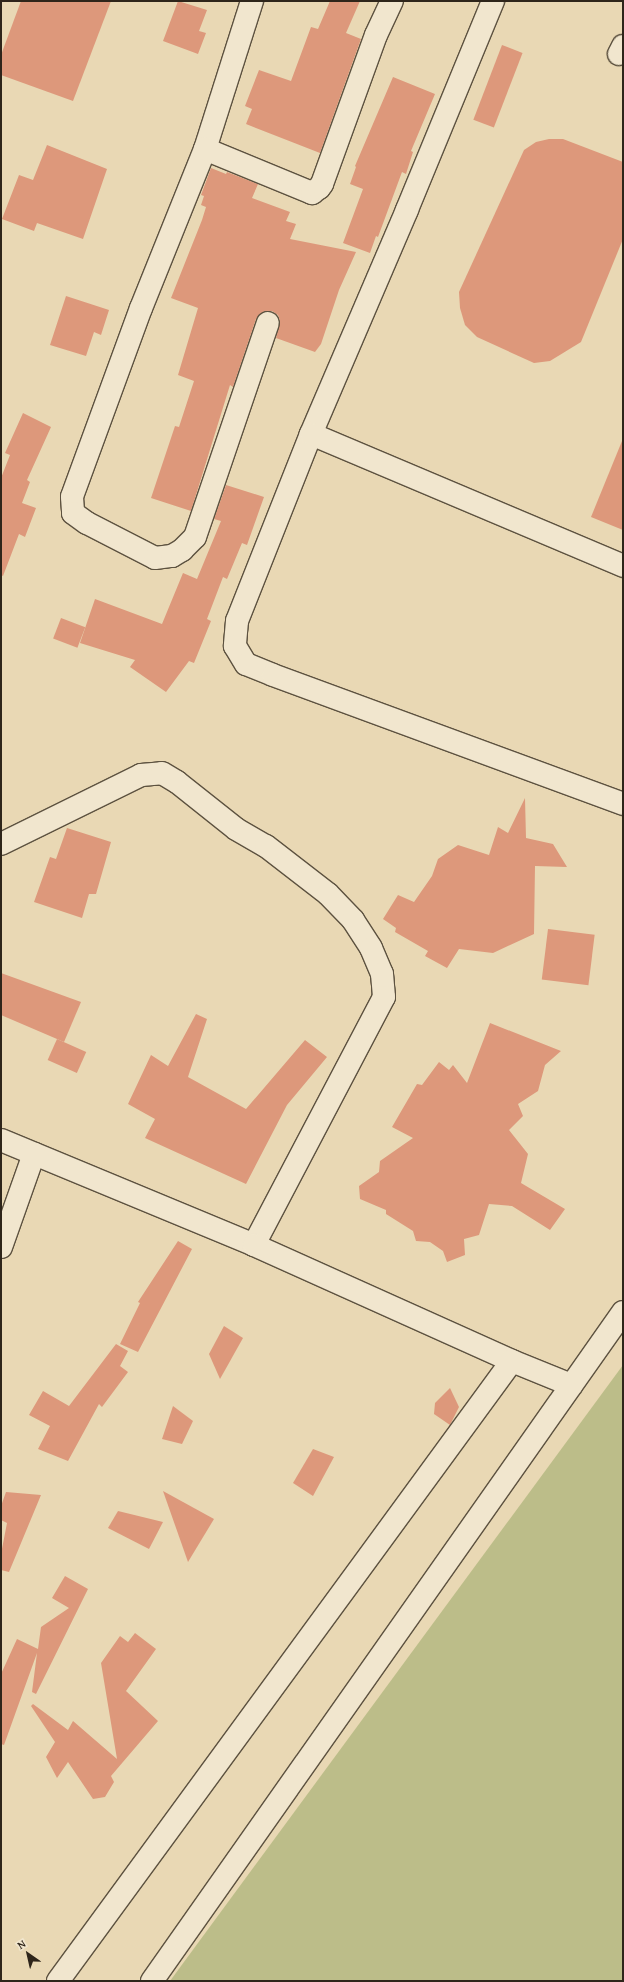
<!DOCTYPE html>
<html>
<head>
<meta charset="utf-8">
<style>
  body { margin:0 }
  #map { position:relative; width:624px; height:1982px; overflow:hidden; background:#e9d8b4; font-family:"Gentium Book Plus",serif }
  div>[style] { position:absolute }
  .green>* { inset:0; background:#bcbd89 }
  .building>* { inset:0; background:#dd987b; transform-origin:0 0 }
  .roads { filter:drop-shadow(1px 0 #5d5240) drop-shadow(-1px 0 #5d5240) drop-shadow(0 1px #5d5240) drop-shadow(0 -1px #5d5240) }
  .minor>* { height:22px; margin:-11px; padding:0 11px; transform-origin:11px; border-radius:11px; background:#f1e6ce }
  span { translate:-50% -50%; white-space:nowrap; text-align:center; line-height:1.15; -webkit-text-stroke:3.5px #f1e6ce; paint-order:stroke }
  .frame { position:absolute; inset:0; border:2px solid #2e251a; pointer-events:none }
  .north { position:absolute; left:8px; top:1934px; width:40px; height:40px; -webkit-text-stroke:3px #f1e6ce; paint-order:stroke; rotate:326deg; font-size:11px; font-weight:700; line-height:16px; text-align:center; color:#2e251a }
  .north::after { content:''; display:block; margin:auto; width:14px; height:18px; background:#2e251a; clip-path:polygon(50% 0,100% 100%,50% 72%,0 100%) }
</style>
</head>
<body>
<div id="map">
  <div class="green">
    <div style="clip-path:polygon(623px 1365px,623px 1981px,170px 1981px)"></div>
  </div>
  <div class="building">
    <div style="clip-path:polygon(21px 1px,111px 1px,73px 101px,1px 75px,1px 55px)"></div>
    <div style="clip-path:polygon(178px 1px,207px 10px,199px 31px,206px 33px,198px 54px,163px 41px)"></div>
    <div style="clip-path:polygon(330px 1px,360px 1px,346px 33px,361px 39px,320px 153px,246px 124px,252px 109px,245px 106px,259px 70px,291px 81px,311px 27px,318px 29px)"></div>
    <div style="left:502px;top:45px;width:22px;height:80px;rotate:21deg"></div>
    <div style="clip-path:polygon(393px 77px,435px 94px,411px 151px,413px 152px,406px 174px,402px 172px,378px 237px,376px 236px,370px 253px,343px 243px,363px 189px,350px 184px,356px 167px,355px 166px)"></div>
    <div style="clip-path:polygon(549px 139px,563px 139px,623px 162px,623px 239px,581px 342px,550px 361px,534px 363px,477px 337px,465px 325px,460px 308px,459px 292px,524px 150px,536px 142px)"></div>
    <div style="clip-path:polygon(47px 145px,107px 169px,83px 239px,37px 223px,34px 231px,2px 219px,19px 175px,33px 180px)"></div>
    <div style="clip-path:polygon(211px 168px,226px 174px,227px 172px,258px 184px,252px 198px,290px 212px,286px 221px,296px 224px,290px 239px,356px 252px,339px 290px,321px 344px,315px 352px,276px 338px,280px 321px,278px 315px,272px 311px,265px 311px,260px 314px,256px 319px,233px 387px,230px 385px,191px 511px,151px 498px,175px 426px,179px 427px,194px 381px,178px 375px,198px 308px,171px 298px,202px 220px,206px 207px,201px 205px,204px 196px,201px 195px)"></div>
    <div style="clip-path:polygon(66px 296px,109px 310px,101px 335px,94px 332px,86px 356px,50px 345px)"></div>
    <div style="clip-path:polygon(23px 413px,51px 427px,27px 480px,30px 482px,22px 503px,36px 508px,25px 537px,19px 534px,3px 576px,1px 575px,1px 478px,10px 455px,5px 453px)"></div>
    <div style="clip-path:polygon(622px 441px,623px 441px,623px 530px,591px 517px)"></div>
    <div style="clip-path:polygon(226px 485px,264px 497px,247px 545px,242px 543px,227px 579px,223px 577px,207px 619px,211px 621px,194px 663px,189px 661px,166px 692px,130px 667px,135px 660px,80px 643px,95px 599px,162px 624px,183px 573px,197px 579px,221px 521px,214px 519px)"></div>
    <div style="left:61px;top:618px;width:26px;height:22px;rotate:21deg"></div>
    <div style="clip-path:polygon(525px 798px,526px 838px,553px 844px,567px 867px,535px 866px,534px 934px,493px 953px,459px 949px,447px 968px,425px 956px,428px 951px,395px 932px,396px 928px,383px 919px,398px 895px,414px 902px,432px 876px,438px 859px,458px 845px,489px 855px,498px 827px,508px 833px)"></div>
    <div style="clip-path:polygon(67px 828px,111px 842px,96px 894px,89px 894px,82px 918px,34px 902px,50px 857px,56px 859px)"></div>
    <div style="left:548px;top:929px;width:47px;height:51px;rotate:7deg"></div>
    <div style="clip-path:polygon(1px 973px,81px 1002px,64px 1042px,1px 1015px)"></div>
    <div style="clip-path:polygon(196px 1014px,207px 1019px,188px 1077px,246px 1109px,305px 1040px,327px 1057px,287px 1105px,246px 1184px,145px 1138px,155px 1119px,128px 1104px,151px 1055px,168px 1066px)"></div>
    <div style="clip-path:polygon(490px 1023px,561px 1051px,545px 1065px,538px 1091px,518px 1104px,523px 1116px,509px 1130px,528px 1154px,521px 1183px,565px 1209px,550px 1230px,512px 1206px,489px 1204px,479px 1235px,464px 1239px,465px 1255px,447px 1262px,443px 1251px,430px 1242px,416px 1241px,413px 1231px,386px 1214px,386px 1210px,360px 1199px,359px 1186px,379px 1172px,380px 1161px,413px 1138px,392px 1127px,417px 1084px,422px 1085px,439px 1062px,449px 1070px,453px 1065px,467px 1083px)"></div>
    <div style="left:57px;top:1039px;width:32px;height:23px;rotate:24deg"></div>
    <div style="clip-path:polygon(178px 1241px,192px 1249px,138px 1352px,120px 1344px,140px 1303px,138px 1302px)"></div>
    <div style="clip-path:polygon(224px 1326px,243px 1338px,220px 1379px,209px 1354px)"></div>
    <div style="clip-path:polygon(116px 1344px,128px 1351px,120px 1366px,128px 1372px,102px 1407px,99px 1404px,68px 1461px,38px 1449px,50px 1426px,29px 1415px,43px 1391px,69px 1406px)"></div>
    <div style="clip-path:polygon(450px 1388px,459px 1407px,450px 1425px,434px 1414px,435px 1403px)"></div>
    <div style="clip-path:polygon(173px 1406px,193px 1421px,182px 1444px,162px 1439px)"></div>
    <div style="clip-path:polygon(313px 1449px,334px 1457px,313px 1496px,293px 1483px)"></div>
    <div style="clip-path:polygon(163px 1491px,214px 1519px,188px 1562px)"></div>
    <div style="clip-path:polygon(6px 1492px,41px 1495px,9px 1572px,1px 1570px,1px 1554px,7px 1523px,1px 1520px,1px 1506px)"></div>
    <div style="clip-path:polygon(118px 1511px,163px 1522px,149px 1549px,108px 1528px)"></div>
    <div style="clip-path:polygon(65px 1576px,88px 1589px,36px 1694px,32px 1692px,37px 1653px,4px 1745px,1px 1744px,1px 1674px,17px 1639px,38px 1649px,41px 1627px,69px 1608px,52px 1598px)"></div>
    <div style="clip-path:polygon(135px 1633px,156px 1649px,126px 1691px,158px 1721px,111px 1776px,114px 1782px,105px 1797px,93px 1799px,68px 1762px,57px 1778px,46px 1757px,55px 1742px,31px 1706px,33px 1704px,68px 1730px,73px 1721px,117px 1759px,101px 1663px,120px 1636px,128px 1642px)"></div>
  </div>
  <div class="roads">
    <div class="minor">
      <div style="left:252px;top:1px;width:155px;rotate:107.6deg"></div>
      <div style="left:205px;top:149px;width:171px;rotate:111.9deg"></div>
      <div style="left:141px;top:308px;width:201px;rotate:110.1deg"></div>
      <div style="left:72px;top:497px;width:16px;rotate:86deg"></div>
      <div style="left:73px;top:513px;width:17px;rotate:36deg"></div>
      <div style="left:87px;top:523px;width:76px;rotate:27.2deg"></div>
      <div style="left:155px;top:558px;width:17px;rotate:-7deg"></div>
      <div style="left:172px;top:556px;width:12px;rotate:-31deg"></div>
      <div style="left:182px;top:550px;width:18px;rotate:-45deg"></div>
      <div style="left:195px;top:537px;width:226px;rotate:-71.2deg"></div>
      <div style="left:493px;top:1px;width:226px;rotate:112.4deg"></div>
      <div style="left:407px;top:210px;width:244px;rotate:113.2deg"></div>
      <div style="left:311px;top:434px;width:201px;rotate:111.6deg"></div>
      <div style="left:237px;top:621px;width:25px;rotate:95deg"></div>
      <div style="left:235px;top:646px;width:21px;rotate:59deg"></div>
      <div style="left:246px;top:664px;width:29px;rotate:22deg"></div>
      <div style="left:273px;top:675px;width:373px;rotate:20.2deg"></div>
      <div style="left:619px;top:54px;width:9px;rotate:-63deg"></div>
      <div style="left:205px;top:149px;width:116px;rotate:22.4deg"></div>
      <div style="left:312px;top:193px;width:9px;rotate:-36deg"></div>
      <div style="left:319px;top:188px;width:5px;rotate:-53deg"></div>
      <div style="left:322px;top:184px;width:158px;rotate:-70.1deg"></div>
      <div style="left:376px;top:35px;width:38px;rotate:-65deg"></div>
      <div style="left:311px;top:434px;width:339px;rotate:22.9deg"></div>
      <div style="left:1px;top:844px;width:156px;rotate:-26.2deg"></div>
      <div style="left:141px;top:775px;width:21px;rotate:-5deg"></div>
      <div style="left:162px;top:773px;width:17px;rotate:31deg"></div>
      <div style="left:177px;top:782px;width:75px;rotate:38.5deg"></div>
      <div style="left:236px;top:829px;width:34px;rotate:30deg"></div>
      <div style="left:266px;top:846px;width:78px;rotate:37.7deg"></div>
      <div style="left:328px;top:894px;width:36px;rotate:46deg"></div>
      <div style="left:353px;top:920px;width:33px;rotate:57deg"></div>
      <div style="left:371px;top:948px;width:28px;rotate:67deg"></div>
      <div style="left:382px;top:974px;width:23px;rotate:85deg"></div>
      <div style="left:384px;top:997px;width:280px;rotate:117.7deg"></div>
      <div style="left:1px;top:1140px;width:274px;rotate:22.5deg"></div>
      <div style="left:254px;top:1245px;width:283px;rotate:24.2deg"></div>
      <div style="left:512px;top:1361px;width:64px;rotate:22.1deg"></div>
      <div style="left:1px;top:1247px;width:99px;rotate:-70.5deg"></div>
      <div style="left:58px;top:1981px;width:768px;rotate:-53.79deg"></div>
      <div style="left:152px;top:1981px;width:818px;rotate:-54.85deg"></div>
    </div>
  </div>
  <div class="frame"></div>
  <div class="north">N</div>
</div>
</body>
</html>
